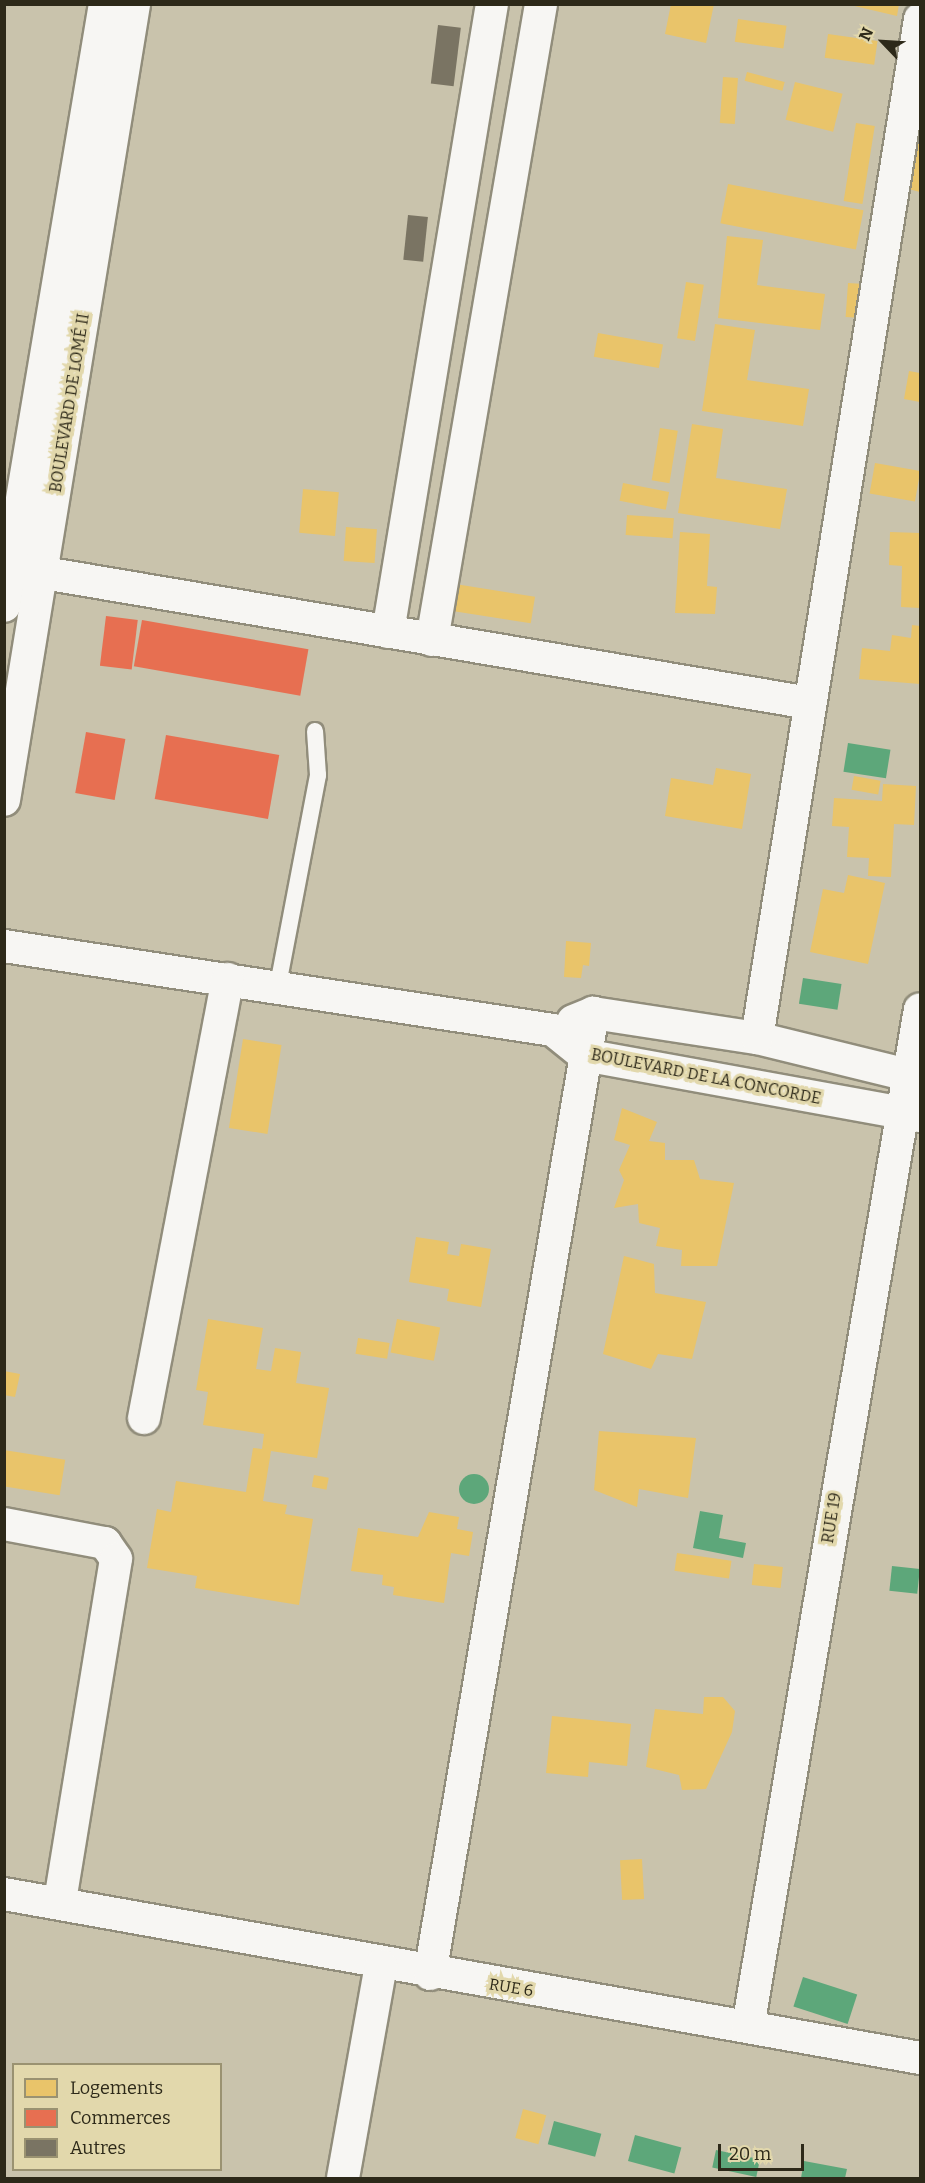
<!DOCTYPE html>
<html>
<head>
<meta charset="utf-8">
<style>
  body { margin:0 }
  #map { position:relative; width:925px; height:2183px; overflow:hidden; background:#c9c3ac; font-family:Bitter,serif }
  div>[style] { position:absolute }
  .water>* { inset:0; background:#5da77a; transform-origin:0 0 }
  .round { border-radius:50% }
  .homes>* { inset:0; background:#e9c46a; transform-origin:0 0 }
  .shops>* { inset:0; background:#e76f51; transform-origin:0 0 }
  .building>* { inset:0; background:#7a7463; transform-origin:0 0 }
  .roads { filter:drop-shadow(2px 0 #918d7b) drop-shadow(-2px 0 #918d7b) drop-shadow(0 2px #918d7b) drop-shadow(0 -2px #918d7b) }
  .lane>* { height:16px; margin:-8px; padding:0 8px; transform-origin:8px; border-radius:8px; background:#f7f6f3 }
  .street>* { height:32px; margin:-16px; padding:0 16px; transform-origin:16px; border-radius:16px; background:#f7f6f3 }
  span { translate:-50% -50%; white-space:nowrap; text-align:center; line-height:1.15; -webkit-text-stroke:6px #e2d8ac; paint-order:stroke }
  .street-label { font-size:16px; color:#2d2919 }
  .frame { position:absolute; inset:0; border:6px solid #2d2919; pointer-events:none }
  .legend { position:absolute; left:12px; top:2063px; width:210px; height:108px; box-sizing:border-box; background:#e2d8ac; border:2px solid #9a9271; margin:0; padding:8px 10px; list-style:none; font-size:18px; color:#2d2919 }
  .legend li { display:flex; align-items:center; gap:12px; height:30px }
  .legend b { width:30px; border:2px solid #9a9271 }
  .north { position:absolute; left:853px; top:12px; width:60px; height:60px; -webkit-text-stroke:4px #e2d8ac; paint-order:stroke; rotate:295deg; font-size:16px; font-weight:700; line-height:24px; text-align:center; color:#2d2919 }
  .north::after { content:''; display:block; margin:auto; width:21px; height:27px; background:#2d2919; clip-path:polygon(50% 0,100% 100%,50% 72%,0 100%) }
  .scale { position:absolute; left:718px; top:2144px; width:86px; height:27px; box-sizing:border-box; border:3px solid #2d2919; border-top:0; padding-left:8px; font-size:18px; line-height:21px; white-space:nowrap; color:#2d2919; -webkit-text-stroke:4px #e2d8ac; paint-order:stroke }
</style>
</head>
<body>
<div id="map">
  <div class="water">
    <div style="left:848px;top:743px;width:43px;height:29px;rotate:9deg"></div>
    <div style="left:803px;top:978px;width:39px;height:26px;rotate:9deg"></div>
    <div class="round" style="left:459px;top:1474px;width:30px;height:30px"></div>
    <div style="clip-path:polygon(700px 1511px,723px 1515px,719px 1538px,746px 1543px,743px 1558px,693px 1548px)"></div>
    <div style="left:892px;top:1566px;width:28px;height:25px;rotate:6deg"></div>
    <div style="left:803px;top:1977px;width:57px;height:31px;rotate:18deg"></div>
    <div style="left:554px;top:2121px;width:49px;height:24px;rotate:15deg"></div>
    <div style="left:635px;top:2135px;width:48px;height:27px;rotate:15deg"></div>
    <div style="left:716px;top:2150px;width:45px;height:18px;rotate:12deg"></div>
    <div style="clip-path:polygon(804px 2161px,847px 2169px,845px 2178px,801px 2178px)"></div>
  </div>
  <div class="homes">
    <div style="clip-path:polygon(671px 4px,714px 4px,706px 43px,665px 34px)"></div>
    <div style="clip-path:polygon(846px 4px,899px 4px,897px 16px)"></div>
    <div style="left:738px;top:19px;width:49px;height:23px;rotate:8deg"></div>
    <div style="left:828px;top:34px;width:50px;height:24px;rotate:8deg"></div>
    <div style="left:747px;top:72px;width:39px;height:9px;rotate:15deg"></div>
    <div style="left:723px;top:77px;width:15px;height:46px;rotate:4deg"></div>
    <div style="left:795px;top:82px;width:49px;height:39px;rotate:14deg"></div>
    <div style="left:856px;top:123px;width:19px;height:79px;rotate:9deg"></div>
    <div style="clip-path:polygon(920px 129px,920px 192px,905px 188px)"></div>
    <div style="left:728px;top:184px;width:138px;height:40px;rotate:11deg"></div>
    <div style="clip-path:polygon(727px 236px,763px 240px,757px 285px,825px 294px,820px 330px,718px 318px)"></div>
    <div style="left:686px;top:282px;width:18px;height:57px;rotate:9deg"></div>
    <div style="left:848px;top:283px;width:16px;height:34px;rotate:4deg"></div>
    <div style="clip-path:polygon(715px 324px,755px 330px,747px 380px,809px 389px,803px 426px,702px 411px)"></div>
    <div style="left:598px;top:333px;width:66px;height:24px;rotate:10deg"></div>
    <div style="clip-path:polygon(909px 371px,920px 373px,920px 402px,904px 399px)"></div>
    <div style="clip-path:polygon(692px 424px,723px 429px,716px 478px,787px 489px,780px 529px,678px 513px)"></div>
    <div style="left:660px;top:428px;width:18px;height:53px;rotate:9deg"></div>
    <div style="left:875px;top:463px;width:46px;height:31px;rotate:10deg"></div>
    <div style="left:623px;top:483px;width:47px;height:18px;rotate:11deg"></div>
    <div style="left:303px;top:489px;width:36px;height:44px;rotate:5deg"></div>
    <div style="left:627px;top:515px;width:47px;height:20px;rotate:4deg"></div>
    <div style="left:346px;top:527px;width:31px;height:34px;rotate:4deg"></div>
    <div style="clip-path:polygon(680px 532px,710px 534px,707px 586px,717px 587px,715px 614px,675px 613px)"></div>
    <div style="clip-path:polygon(890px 532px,920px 533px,920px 608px,901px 607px,902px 566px,889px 565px)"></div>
    <div style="left:455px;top:584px;width:81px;height:27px;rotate:9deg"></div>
    <div style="clip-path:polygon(912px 625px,920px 626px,920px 684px,859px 679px,862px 648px,890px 651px,892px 635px,911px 638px)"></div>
    <div style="clip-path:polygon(716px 768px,751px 774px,742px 829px,665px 816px,671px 778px,713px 785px)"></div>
    <div style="left:854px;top:776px;width:27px;height:14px;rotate:10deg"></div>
    <div style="clip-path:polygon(883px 784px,916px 786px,914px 825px,894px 824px,891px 877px,868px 876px,869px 858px,847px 857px,849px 827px,832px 826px,834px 798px,882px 801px)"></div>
    <div style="clip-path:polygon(848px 875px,885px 883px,868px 964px,810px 952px,823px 889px,844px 893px)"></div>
    <div style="clip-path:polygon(566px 941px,591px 943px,589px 966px,583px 965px,581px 978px,564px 977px)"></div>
    <div style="left:243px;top:1039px;width:39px;height:90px;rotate:9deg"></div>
    <div style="clip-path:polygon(622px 1108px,657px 1122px,649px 1141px,665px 1143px,665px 1160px,694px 1160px,700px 1179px,734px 1183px,717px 1266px,681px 1266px,682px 1250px,656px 1246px,660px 1228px,639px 1223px,638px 1204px,614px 1208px,624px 1180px,619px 1170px,630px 1145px,614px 1140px)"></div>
    <div style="clip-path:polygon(416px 1237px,449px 1242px,447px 1254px,459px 1256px,461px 1244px,491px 1249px,481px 1307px,447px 1301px,449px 1289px,409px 1282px)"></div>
    <div style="clip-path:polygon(624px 1256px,654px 1264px,655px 1293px,706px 1302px,692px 1359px,658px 1354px,651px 1369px,603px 1354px)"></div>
    <div style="clip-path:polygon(208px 1319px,263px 1328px,256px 1369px,271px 1371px,275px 1348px,301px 1352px,296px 1383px,329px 1388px,317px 1458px,271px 1451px,263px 1501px,287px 1505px,285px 1514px,313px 1519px,299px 1605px,195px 1588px,197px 1576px,147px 1568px,157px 1509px,171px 1512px,176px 1481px,246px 1492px,253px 1448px,262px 1449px,264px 1434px,203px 1425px,208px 1392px,196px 1390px)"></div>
    <div style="left:397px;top:1319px;width:44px;height:34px;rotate:11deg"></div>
    <div style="left:358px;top:1338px;width:32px;height:16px;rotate:9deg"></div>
    <div style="clip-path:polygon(4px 1371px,20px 1374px,15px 1397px,4px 1395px)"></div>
    <div style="clip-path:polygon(599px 1431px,696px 1438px,688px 1498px,639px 1489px,637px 1507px,594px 1490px)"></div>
    <div style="left:4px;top:1450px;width:62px;height:36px;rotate:9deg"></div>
    <div style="left:314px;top:1475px;width:15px;height:12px;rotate:11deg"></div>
    <div style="clip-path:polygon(429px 1512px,459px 1517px,457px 1529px,473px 1532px,469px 1556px,451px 1553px,444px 1603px,393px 1595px,394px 1587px,382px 1585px,383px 1575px,351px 1571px,358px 1528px,418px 1537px)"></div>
    <div style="left:677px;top:1553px;width:55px;height:18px;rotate:8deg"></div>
    <div style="left:754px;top:1564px;width:29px;height:21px;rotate:6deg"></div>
    <div style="clip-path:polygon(704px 1697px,723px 1697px,735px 1711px,732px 1732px,706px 1789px,682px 1790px,679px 1775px,646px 1767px,655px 1709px,703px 1714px)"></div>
    <div style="clip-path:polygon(552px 1716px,631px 1724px,627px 1766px,589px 1762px,588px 1777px,546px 1773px)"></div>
    <div style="left:642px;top:1859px;width:40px;height:22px;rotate:87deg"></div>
    <div style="left:523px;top:2109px;width:24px;height:30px;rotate:15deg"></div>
  </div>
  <div class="shops">
    <div style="left:106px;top:616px;width:32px;height:50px;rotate:7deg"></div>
    <div style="left:142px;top:620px;width:169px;height:47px;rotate:10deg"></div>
    <div style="left:86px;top:732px;width:40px;height:62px;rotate:10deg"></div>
    <div style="left:166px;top:735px;width:115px;height:65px;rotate:10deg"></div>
  </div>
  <div class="building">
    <div style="left:438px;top:25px;width:23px;height:59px;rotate:7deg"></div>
    <div style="left:408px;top:215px;width:20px;height:45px;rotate:6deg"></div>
  </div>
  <div class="roads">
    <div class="lane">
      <div style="left:278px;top:985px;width:214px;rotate:-79.2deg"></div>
      <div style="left:318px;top:775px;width:44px;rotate:-93.9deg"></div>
    </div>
    <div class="street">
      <div style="left:44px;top:573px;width:776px;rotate:9.64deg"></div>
      <div style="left:4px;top:606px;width:610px;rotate:-80.48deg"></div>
      <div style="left:388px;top:632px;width:637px;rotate:-80.6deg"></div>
      <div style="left:432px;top:640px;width:645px;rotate:-80.27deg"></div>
      <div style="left:4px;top:800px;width:807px;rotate:-80.72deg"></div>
      <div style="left:4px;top:946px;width:555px;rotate:8.7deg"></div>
      <div style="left:553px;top:1030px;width:40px;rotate:39deg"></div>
      <div style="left:584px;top:1055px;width:341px;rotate:10.3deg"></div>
      <div style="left:573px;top:1021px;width:22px;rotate:-22deg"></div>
      <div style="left:593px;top:1013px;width:166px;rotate:8.7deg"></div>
      <div style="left:757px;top:1038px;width:168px;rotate:13.8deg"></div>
      <div style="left:757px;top:1038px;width:1032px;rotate:-80.91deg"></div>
      <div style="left:144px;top:1418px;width:447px;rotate:-79.2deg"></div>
      <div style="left:4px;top:1524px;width:103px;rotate:10.7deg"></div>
      <div style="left:105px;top:1543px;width:19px;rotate:55deg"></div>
      <div style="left:116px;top:1559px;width:347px;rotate:99.3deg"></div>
      <div style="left:4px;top:1894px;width:931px;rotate:10.15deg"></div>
      <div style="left:430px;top:1974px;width:975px;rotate:-80.37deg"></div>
      <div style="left:748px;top:2027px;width:1032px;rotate:-80.41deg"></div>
      <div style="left:343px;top:2178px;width:216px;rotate:-79.9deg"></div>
    </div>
  </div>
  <div class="street-label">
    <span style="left:70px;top:403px;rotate:-81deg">BOULEVARD DE LOMÉ II</span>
    <span style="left:706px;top:1077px;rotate:11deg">BOULEVARD DE LA CONCORDE</span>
    <span style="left:832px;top:1518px;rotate:-81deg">RUE 19</span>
    <span style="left:511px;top:1988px;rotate:9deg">RUE 6</span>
  </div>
  <div class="frame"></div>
  <ul class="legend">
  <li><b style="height:16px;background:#e9c46a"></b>Logements</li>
  <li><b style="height:16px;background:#e76f51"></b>Commerces</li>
  <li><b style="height:16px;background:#7a7463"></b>Autres</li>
  </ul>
  <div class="north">N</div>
  <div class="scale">20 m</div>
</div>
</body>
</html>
